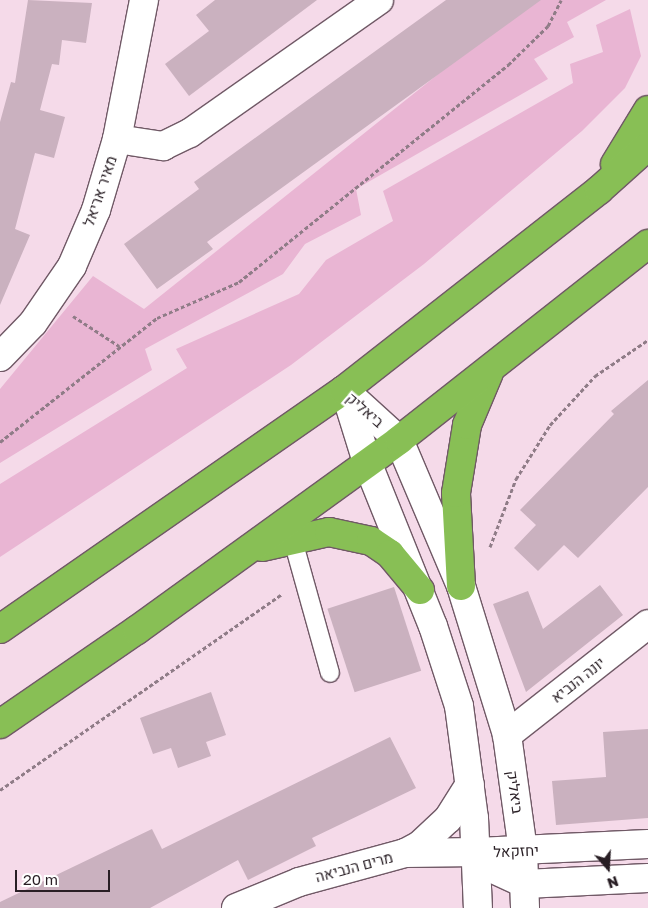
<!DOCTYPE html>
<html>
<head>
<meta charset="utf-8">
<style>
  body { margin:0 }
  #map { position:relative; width:648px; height:908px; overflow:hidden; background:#f5dae9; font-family:"Golos Text",Heebo,sans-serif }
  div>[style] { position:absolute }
  .green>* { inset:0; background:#e9b5d3 }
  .building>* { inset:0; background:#cab1bf; transform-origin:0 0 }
  .path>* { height:3px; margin-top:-1.5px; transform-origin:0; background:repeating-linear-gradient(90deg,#8f7c87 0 4px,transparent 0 6.5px) }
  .roads { filter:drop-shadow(1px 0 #705966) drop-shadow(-1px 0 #705966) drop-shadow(0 1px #705966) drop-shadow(0 -1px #705966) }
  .lane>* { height:18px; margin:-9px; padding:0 9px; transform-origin:9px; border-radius:9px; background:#fff }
  .street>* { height:28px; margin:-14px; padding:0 14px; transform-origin:14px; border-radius:14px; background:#fff }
  .secondary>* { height:28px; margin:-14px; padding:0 14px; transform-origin:14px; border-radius:14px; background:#fff }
  .highway>* { height:28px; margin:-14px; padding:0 14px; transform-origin:14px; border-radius:14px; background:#88bf55 }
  span { translate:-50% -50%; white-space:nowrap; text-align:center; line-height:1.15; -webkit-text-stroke:5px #fff; paint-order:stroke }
  .street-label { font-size:15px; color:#281e24 }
  .north { position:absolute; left:583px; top:843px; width:50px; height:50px; -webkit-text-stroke:4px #fff; paint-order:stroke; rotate:161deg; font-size:14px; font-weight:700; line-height:20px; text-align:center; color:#281e24 }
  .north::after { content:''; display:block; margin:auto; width:18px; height:22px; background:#281e24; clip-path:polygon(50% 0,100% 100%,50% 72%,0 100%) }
  .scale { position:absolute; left:15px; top:870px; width:95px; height:22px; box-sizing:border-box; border:2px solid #281e24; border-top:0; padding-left:6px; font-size:15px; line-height:18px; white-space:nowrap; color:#281e24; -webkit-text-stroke:4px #fff; paint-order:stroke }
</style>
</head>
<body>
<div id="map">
  <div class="green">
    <div style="clip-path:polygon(531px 0,606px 0,567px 22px,574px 37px,534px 59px,548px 79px,356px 189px,361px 215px,305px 244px,283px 274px,145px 349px,152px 370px,0 463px,0 389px,93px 276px,144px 309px)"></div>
    <div style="clip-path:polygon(630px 9px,641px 56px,625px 88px,582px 131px,424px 264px,291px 365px,0 557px,0 484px,187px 368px,176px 349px,299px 294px,326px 260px,393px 221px,383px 191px,573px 83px,570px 64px,603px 52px,596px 25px)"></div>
  </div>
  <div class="building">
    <div style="clip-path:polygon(28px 0,92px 3px,86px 43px,62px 40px,59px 65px,52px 64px,40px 110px,65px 117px,54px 158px,35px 153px,15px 229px,30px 235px,0 305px,0 122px,11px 82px,15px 83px)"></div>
    <div style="clip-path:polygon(215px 0,317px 0,189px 96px,165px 64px,209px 31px,196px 15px)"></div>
    <div style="clip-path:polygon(446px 0,541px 0,207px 242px,213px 249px,157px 289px,124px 244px,199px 189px,194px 182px)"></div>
    <div style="clip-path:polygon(648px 380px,648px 487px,578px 558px,564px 545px,538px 571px,514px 548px,536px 525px,520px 510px,614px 414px,611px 411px)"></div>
    <div style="clip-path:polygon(600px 585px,623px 615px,526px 692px,493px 604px,528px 591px,543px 629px)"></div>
    <div style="left:394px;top:587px;width:88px;height:70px;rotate:72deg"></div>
    <div style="clip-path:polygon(211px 692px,226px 735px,206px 742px,211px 756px,178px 768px,171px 748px,153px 754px,140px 718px)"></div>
    <div style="clip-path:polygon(648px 729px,648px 818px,556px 825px,552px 781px,606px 777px,603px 732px)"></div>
    <div style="clip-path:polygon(390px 737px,416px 788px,312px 838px,316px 846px,248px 880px,238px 860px,150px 908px,0 908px,0 902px,152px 829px,162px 849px)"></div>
  </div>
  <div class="path">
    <div style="left:73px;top:316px;width:55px;rotate:33.1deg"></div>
    <div style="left:0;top:442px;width:200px;rotate:-38.3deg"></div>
    <div style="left:157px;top:318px;width:90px;rotate:-23.7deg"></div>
    <div style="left:239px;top:282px;width:346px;rotate:-38.9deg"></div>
    <div style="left:508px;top:65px;width:56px;rotate:-44.3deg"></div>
    <div style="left:548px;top:26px;width:29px;rotate:-63deg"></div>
    <div style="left:490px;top:547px;width:73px;rotate:-69.1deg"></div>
    <div style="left:516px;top:479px;width:64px;rotate:-57.8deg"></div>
    <div style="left:550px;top:425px;width:67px;rotate:-47.4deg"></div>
    <div style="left:595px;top:376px;width:64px;rotate:-34.2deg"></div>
    <div style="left:0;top:790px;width:343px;rotate:-34.8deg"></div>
  </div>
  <div class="roads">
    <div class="lane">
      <div style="left:292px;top:537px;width:141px;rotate:74.4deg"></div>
    </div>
    <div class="street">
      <div style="left:117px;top:139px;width:47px;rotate:8.7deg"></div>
      <div style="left:163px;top:146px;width:30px;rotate:-26deg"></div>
      <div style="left:190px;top:133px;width:231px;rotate:-35.1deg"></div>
      <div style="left:0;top:357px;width:47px;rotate:-45.9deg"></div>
      <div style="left:33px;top:323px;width:69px;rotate:-55.6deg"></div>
      <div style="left:72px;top:266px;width:61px;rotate:-66.8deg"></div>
      <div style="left:96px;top:210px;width:74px;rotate:-73.5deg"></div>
      <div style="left:117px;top:139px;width:142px;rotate:-79deg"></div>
      <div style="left:507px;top:735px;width:179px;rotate:-38.2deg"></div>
      <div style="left:236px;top:908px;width:68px;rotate:-22.4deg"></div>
      <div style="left:299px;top:882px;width:110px;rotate:-15.3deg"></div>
      <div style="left:405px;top:853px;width:72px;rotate:-0.8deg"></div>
    </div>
    <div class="secondary">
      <div style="left:344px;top:390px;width:74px;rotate:42.3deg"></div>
      <div style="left:399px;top:440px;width:159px;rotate:67deg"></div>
      <div style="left:461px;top:586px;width:156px;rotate:72.8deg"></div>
      <div style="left:507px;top:735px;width:116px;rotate:82.1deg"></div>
      <div style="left:523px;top:850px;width:58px;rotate:88deg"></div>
      <div style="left:345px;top:391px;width:74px;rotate:72.8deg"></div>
      <div style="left:367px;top:462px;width:177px;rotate:68.1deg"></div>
      <div style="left:433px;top:626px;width:84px;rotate:72deg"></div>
      <div style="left:459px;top:706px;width:113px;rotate:82.4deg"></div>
      <div style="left:474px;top:818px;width:90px;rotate:87.5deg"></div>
      <div style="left:477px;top:852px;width:19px;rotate:51deg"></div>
      <div style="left:489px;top:867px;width:40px;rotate:25deg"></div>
      <div style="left:525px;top:884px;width:123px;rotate:-2.8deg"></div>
      <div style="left:477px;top:852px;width:171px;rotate:-2.7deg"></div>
      <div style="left:405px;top:853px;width:17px;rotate:-28deg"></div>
      <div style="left:420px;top:845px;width:38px;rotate:-43deg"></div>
      <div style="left:448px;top:819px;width:41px;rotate:-57.8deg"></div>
    </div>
    <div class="highway">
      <div style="left:615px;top:164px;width:63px;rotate:-58.6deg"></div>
      <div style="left:262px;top:547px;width:69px;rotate:-12.6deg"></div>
      <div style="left:329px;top:532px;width:43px;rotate:12.1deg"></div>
      <div style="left:371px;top:541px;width:23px;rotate:34deg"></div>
      <div style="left:390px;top:554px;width:47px;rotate:50.2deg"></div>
      <div style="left:461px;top:586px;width:93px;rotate:-93.1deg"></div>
      <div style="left:456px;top:493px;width:69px;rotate:-80.8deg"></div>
      <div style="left:467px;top:425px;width:56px;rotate:-67.1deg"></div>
      <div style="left:0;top:629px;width:419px;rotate:-34.8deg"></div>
      <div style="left:344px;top:390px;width:324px;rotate:-38.1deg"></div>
      <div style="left:599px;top:190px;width:66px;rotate:-41.9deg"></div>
      <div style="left:0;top:724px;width:166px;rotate:-34.5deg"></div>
      <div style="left:137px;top:630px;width:324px;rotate:-35.9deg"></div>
      <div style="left:399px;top:440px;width:317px;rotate:-38.2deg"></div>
    </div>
  </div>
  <div class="street-label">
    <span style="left:100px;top:191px;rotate:-71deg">מאיר אריאל</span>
    <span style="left:365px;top:410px;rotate:41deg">ביאליק</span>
    <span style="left:578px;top:680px;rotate:-38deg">יונה הנביא</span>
    <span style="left:515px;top:792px;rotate:82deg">ביאליק</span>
    <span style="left:516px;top:851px;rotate:-2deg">יחזקאל</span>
    <span style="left:354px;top:867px;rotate:-15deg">מרים הנביאה</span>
  </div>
  <div class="north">N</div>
  <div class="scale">20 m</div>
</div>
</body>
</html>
